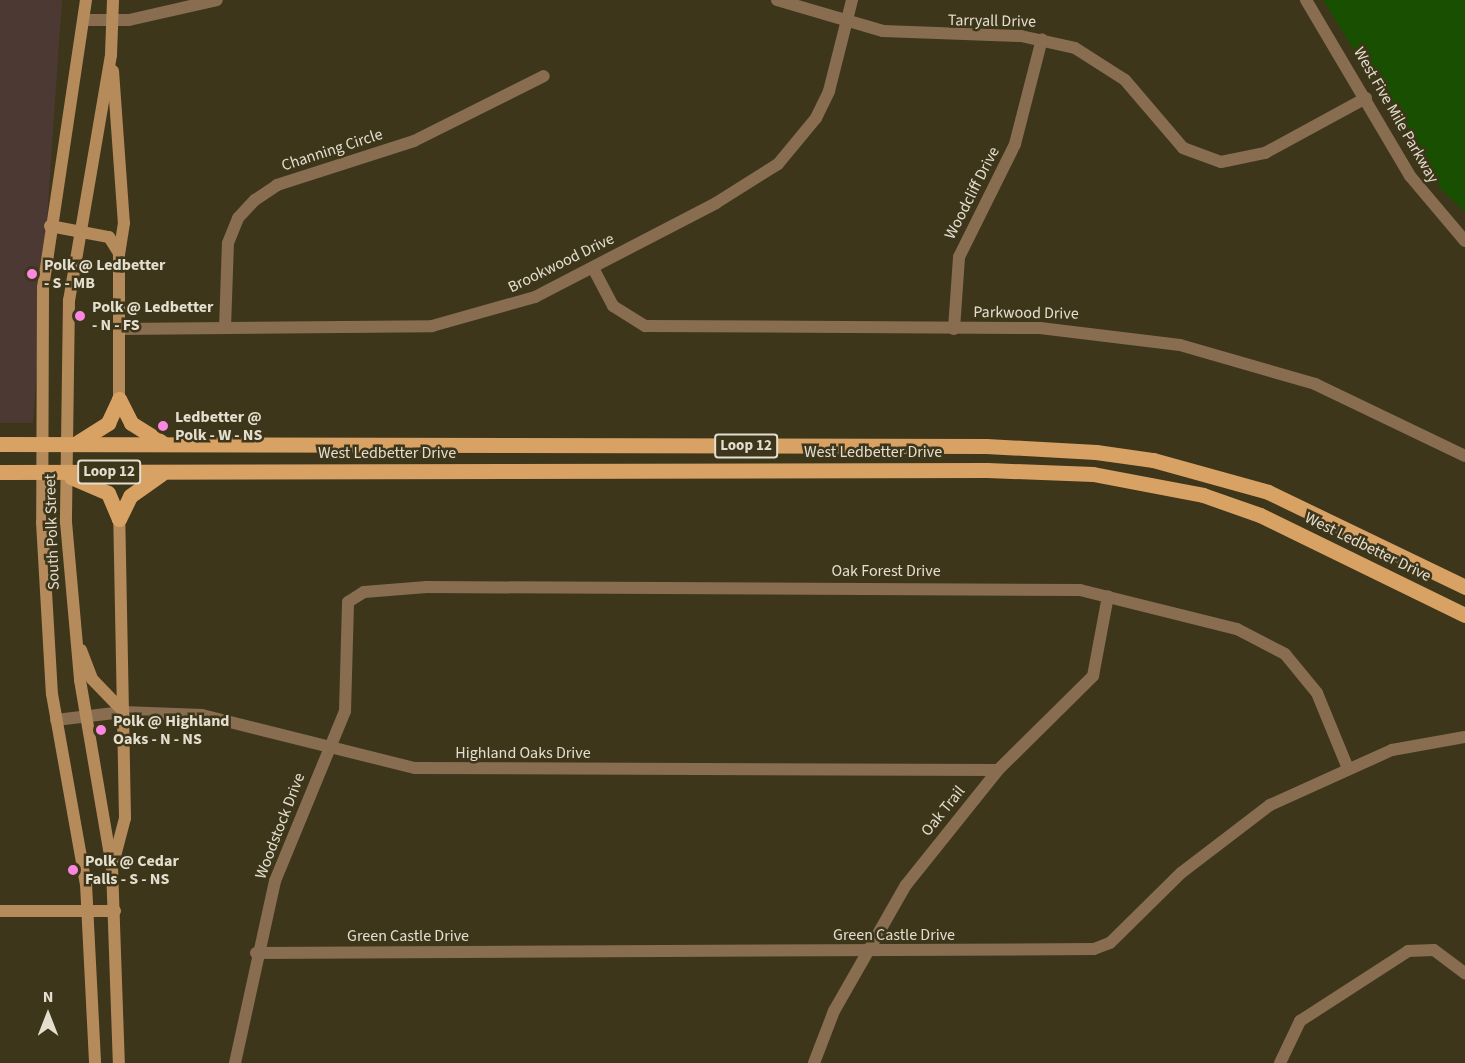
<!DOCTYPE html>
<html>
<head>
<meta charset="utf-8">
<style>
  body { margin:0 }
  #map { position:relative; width:1465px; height:1063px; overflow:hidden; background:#3e361b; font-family:"Source Sans 3",sans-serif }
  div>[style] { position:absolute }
  .commercial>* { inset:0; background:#4d3933 }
  .green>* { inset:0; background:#184f00 }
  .minor>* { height:12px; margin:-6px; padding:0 6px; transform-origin:6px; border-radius:6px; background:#886d51 }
  .secondary>* { height:12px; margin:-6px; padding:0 6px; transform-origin:6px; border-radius:6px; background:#b68b5c }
  .primary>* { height:15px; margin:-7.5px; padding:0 7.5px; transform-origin:7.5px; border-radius:7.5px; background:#d9a265 }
  .dots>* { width:16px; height:16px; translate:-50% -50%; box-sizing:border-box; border:3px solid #3e361b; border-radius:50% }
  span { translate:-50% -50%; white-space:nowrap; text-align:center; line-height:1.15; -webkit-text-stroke:5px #3e361b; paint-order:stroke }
  .shield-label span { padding:2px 4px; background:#3e361b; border:2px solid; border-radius:4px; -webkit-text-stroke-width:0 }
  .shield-label { font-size:15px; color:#e3dece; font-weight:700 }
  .street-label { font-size:16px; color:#e3dece }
  .poi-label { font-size:16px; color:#e3dece; font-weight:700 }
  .left { translate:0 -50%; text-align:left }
  .north { position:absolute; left:18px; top:985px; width:60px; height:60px; -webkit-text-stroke:4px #3e361b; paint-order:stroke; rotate:0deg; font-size:16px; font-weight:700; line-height:24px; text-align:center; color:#e3dece }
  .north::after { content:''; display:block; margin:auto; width:21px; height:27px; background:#e3dece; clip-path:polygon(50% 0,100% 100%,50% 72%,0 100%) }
</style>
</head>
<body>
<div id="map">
  <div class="commercial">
    <div style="clip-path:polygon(0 0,62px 0,33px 423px,0 423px)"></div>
  </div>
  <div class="green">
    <div style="clip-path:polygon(1323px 0,1465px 0,1465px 212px,1439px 187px)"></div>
  </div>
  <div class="minor">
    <div style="left:777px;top:0;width:110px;rotate:16.3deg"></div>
    <div style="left:883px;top:31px;width:138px;rotate:2.1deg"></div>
    <div style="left:1021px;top:36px;width:55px;rotate:12.5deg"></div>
    <div style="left:1075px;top:48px;width:59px;rotate:32.6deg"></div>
    <div style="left:1125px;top:80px;width:89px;rotate:49.5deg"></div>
    <div style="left:1183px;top:148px;width:40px;rotate:20.2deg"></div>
    <div style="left:1221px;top:162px;width:45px;rotate:-11.6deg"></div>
    <div style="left:1265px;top:153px;width:115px;rotate:-28.6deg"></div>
    <div style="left:1306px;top:0;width:204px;rotate:59.4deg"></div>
    <div style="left:1410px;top:176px;width:85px;rotate:49.8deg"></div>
    <div style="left:85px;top:20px;width:44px"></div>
    <div style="left:129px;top:20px;width:90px;rotate:-12.8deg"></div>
    <div style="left:593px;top:268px;width:43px;rotate:62.2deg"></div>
    <div style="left:613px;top:306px;width:38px;rotate:32deg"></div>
    <div style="left:645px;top:326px;width:395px;rotate:0.3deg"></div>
    <div style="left:1040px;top:328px;width:141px;rotate:6.9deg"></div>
    <div style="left:1180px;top:345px;width:141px;rotate:16.1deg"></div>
    <div style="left:1315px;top:384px;width:166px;rotate:25.6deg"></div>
    <div style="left:225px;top:328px;width:85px;rotate:-88deg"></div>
    <div style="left:228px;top:243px;width:27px;rotate:-68deg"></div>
    <div style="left:238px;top:218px;width:25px;rotate:-47deg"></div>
    <div style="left:255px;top:200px;width:27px;rotate:-34deg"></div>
    <div style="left:277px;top:185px;width:144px;rotate:-17.8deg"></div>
    <div style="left:414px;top:141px;width:145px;rotate:-26.6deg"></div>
    <div style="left:119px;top:329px;width:313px;rotate:-0.5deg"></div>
    <div style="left:432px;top:326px;width:107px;rotate:-15.7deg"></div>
    <div style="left:535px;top:297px;width:204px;rotate:-27.4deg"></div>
    <div style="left:716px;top:203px;width:73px;rotate:-32.2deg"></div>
    <div style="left:778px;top:164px;width:60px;rotate:-50.4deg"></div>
    <div style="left:816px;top:118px;width:30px;rotate:-64deg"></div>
    <div style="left:829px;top:91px;width:94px;rotate:-75.8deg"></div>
    <div style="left:954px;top:329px;width:72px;rotate:-86deg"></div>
    <div style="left:959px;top:257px;width:126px;rotate:-63.6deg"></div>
    <div style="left:1015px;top:144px;width:108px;rotate:-75.6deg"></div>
    <div style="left:56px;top:720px;width:67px;rotate:-6.8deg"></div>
    <div style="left:123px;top:712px;width:79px;rotate:2.2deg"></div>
    <div style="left:202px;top:715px;width:219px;rotate:14deg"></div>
    <div style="left:415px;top:768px;width:583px;rotate:0.2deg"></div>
    <div style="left:256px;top:953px;width:838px;rotate:-0.27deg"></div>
    <div style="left:1094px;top:949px;width:17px;rotate:-21deg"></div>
    <div style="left:1110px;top:943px;width:100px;rotate:-44.6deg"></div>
    <div style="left:1181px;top:873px;width:112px;rotate:-37.4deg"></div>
    <div style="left:1270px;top:805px;width:134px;rotate:-24.3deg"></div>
    <div style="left:1392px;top:750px;width:74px;rotate:-10.1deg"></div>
    <div style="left:235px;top:1063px;width:186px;rotate:-77.6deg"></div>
    <div style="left:275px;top:881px;width:184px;rotate:-67.6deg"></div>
    <div style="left:345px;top:711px;width:109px;rotate:-88.4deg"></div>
    <div style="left:348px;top:602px;width:19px;rotate:-32deg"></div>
    <div style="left:364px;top:592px;width:63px;rotate:-4.5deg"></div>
    <div style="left:427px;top:587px;width:653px;rotate:0.26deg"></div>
    <div style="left:1080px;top:590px;width:162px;rotate:14deg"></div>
    <div style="left:1237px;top:629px;width:54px;rotate:27.5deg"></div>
    <div style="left:1285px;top:654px;width:50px;rotate:50.6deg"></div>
    <div style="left:1317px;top:693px;width:79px;rotate:67.7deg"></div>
    <div style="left:814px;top:1063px;width:56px;rotate:-69deg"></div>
    <div style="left:834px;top:1011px;width:145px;rotate:-60.3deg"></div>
    <div style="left:906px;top:885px;width:147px;rotate:-51.3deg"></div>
    <div style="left:998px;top:770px;width:134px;rotate:-44.7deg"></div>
    <div style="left:1093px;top:676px;width:81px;rotate:-79.4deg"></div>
    <div style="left:1280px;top:1063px;width:47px;rotate:-64.5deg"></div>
    <div style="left:1300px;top:1021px;width:129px;rotate:-32.9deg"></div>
    <div style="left:1408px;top:951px;width:26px;rotate:-2deg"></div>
    <div style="left:1434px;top:950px;width:39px;rotate:37deg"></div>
  </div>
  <div class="secondary">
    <div style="left:86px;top:0;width:290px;rotate:98.5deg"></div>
    <div style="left:43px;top:287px;width:235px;rotate:90.2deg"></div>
    <div style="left:42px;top:522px;width:172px;rotate:86.7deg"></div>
    <div style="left:52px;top:694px;width:193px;rotate:79.9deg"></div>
    <div style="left:86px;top:884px;width:179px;rotate:87.1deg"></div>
    <div style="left:113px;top:0;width:55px;rotate:92.1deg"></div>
    <div style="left:111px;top:55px;width:249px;rotate:99.7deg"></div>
    <div style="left:69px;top:300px;width:222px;rotate:90.8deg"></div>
    <div style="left:66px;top:522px;width:159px;rotate:84.9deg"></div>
    <div style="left:80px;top:680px;width:190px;rotate:80.3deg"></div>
    <div style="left:112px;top:867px;width:196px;rotate:88deg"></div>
    <div style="left:113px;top:71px;width:152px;rotate:85.9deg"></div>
    <div style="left:124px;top:223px;width:31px;rotate:99deg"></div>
    <div style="left:119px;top:254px;width:145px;rotate:90deg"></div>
    <div style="left:50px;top:226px;width:60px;rotate:10.6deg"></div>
    <div style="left:109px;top:237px;width:19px;rotate:58deg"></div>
    <div style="left:81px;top:650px;width:31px;rotate:69deg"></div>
    <div style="left:92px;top:679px;width:45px;rotate:45.9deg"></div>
    <div style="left:114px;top:860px;width:43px;rotate:-75.3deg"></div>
    <div style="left:125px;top:818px;width:299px;rotate:-91.1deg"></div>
    <div style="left:0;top:911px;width:115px"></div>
  </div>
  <div class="primary">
    <div style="left:119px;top:399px;width:27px;rotate:63deg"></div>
    <div style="left:131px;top:423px;width:36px;rotate:32deg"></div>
    <div style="left:78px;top:442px;width:36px;rotate:-32deg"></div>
    <div style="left:108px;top:423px;width:26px;rotate:-65deg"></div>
    <div style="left:0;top:444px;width:986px;rotate:0.12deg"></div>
    <div style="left:986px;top:446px;width:110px;rotate:3.1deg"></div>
    <div style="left:1096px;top:452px;width:58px;rotate:8deg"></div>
    <div style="left:1153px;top:460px;width:119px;rotate:15.5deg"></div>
    <div style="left:1268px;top:492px;width:219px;rotate:25.7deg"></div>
    <div style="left:0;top:472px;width:987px;rotate:-0.12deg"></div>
    <div style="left:987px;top:470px;width:106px;rotate:2.2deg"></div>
    <div style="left:1093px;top:474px;width:112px;rotate:10.8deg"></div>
    <div style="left:1203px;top:495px;width:60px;rotate:19.3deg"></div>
    <div style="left:1260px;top:515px;width:228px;rotate:26deg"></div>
    <div style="left:71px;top:477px;width:40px;rotate:23.4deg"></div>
    <div style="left:108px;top:493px;width:28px;rotate:67deg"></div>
    <div style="left:119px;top:519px;width:25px;rotate:-64deg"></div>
    <div style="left:130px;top:496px;width:38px;rotate:-35deg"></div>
  </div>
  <div class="dots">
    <div style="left:32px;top:274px;background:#fd86e1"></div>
    <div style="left:80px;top:316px;background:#fd86e1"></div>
    <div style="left:163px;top:426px;background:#fd86e1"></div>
    <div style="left:101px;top:730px;background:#fd86e1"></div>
    <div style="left:73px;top:870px;background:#fd86e1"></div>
  </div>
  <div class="shield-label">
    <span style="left:746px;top:446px">Loop 12</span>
    <span style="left:109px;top:472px">Loop 12</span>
  </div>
  <div class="street-label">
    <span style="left:992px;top:21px;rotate:1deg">Tarryall Drive</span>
    <span style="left:1396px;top:115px;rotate:60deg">West Five Mile Parkway</span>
    <span style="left:332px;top:150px;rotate:-18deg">Channing Circle</span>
    <span style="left:972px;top:193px;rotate:-63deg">Woodcliff Drive</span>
    <span style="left:561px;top:263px;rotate:-26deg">Brookwood Drive</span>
    <span style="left:1026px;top:313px;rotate:1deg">Parkwood Drive</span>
    <span style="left:873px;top:452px">West Ledbetter Drive</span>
    <span style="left:387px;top:453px">West Ledbetter Drive</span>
    <span style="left:52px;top:532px;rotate:-92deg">South Polk Street</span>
    <span style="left:1368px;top:547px;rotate:26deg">West Ledbetter Drive</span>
    <span style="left:886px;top:571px">Oak Forest Drive</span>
    <span style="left:523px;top:753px">Highland Oaks Drive</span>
    <span style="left:943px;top:811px;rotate:-51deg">Oak Trail</span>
    <span style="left:280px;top:826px;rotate:-69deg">Woodstock Drive</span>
    <span style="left:894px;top:935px">Green Castle Drive</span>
    <span style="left:408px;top:936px">Green Castle Drive</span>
  </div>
  <div class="poi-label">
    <span class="left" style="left:44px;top:274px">Polk @ Ledbetter<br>- S - MB</span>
    <span class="left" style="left:92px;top:316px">Polk @ Ledbetter<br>- N - FS</span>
    <span class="left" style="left:175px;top:426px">Ledbetter @<br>Polk - W - NS</span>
    <span class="left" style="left:113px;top:730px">Polk @ Highland<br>Oaks - N - NS</span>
    <span class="left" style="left:85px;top:870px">Polk @ Cedar<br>Falls - S - NS</span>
  </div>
  <div class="north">N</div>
</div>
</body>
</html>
